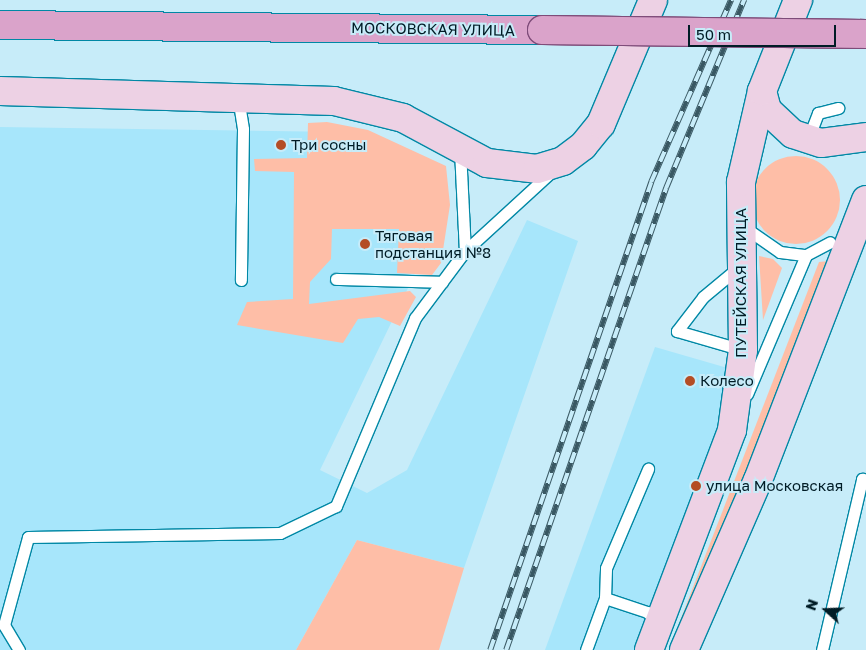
<!DOCTYPE html>
<html>
<head>
<meta charset="utf-8">
<style>
  body { margin:0 }
  #map { position:relative; width:866px; height:650px; overflow:hidden; background:#c7ecf9; font-family:"Golos Text",sans-serif }
  div>[style] { position:absolute }
  .built>* { inset:0; background:#a7e6fb }
  .green>* { inset:0; background:#febea7 }
  .round { border-radius:50% }
  .roads { filter:drop-shadow(1px 0 #0088a5) drop-shadow(-1px 0 #0088a5) drop-shadow(0 1px #0088a5) drop-shadow(0 -1px #0088a5) }
  .lane>* { height:11px; margin:-5.5px; padding:0 5.5px; transform-origin:5.5px; border-radius:5.5px; background:#fff }
  .secondary>* { height:28px; margin:-14px; padding:0 14px; transform-origin:14px; border-radius:14px; background:#edd1e4 }
  .primary>* { height:28px; margin:-14px; padding:0 14px; transform-origin:14px; border-radius:14px; background:#daa3ca }
  .rail>* { height:5.5px; margin-top:-2.75px; transform-origin:0; background:repeating-linear-gradient(90deg,#c7ecf9 0 11px,#395863 0 22px); box-sizing:border-box; border-block:1px solid #395863 }
  .bridges { filter:drop-shadow(1px 0 #7e4c79) drop-shadow(-1px 0 #7e4c79) drop-shadow(0 1px #7e4c79) drop-shadow(0 -1px #7e4c79) }
  .primary-bridge>* { height:28px; margin:-14px; padding:0 14px; transform-origin:14px; border-radius:14px; background:#daa3ca }
  .dots>* { width:14px; height:14px; translate:-50% -50%; box-sizing:border-box; border:2px solid #c7ecf9; border-radius:50% }
  span { translate:-50% -50%; white-space:nowrap; text-align:center; line-height:1.15; -webkit-text-stroke:4px #c7ecf9; paint-order:stroke }
  .street-label { font-size:15px; color:#001c26 }
  .poi-label { font-size:15px; color:#001c26 }
  .left { translate:0 -50%; text-align:left }
  .north { position:absolute; left:801px; top:585px; width:50px; height:50px; -webkit-text-stroke:4px #c7ecf9; paint-order:stroke; rotate:290deg; font-size:14px; font-weight:700; line-height:20px; text-align:center; color:#001c26 }
  .north::after { content:''; display:block; margin:auto; width:18px; height:22px; background:#001c26; clip-path:polygon(50% 0,100% 100%,50% 72%,0 100%) }
  .scale { position:absolute; left:688px; top:25px; width:148px; height:22px; box-sizing:border-box; border:2px solid #001c26; border-top:0; padding-left:6px; font-size:15px; line-height:18px; white-space:nowrap; color:#001c26; -webkit-text-stroke:4px #c7ecf9; paint-order:stroke }
</style>
</head>
<body>
<div id="map">
  <div class="built">
    <div style="clip-path:polygon(0 127px,342px 132px,423px 257px,320px 470px,367px 493px,407px 470px,527px 220px,578px 241px,464px 568px,357px 540px,296px 650px,0 650px)"></div>
    <div style="clip-path:polygon(655px 347px,731px 369px,715px 448px,637px 650px,545px 650px)"></div>
  </div>
  <div class="green">
    <div style="clip-path:polygon(327px 122px,368px 130px,446px 166px,450px 205px,441px 263px,432px 275px,397px 273px,399px 229px,332px 229px,331px 259px,310px 282px,309px 304px,410px 291px,416px 297px,400px 326px,379px 317px,358px 319px,343px 343px,237px 325px,247px 302px,293px 299px,294px 172px,255px 171px,254px 159px,307px 158px,308px 123px)"></div>
    <div class="round" style="left:752px;top:156px;width:88px;height:88px"></div>
    <div style="clip-path:polygon(759px 256px,773px 259px,782px 268px,763px 320px)"></div>
    <div style="clip-path:polygon(829px 261px,691px 612px,678px 626px,819px 262px)"></div>
    <div style="clip-path:polygon(357px 540px,464px 568px,439px 650px,296px 650px)"></div>
  </div>
  <div class="roads">
    <div class="lane">
      <div style="left:238px;top:97px;width:32px;rotate:81deg"></div>
      <div style="left:243px;top:129px;width:151px;rotate:90.8deg"></div>
      <div style="left:808px;top:139px;width:28px;rotate:-69deg"></div>
      <div style="left:818px;top:113px;width:21px;rotate:-14deg"></div>
      <div style="left:460px;top:150px;width:101px;rotate:87.2deg"></div>
      <div style="left:744px;top:227px;width:44px;rotate:34.8deg"></div>
      <div style="left:780px;top:252px;width:26px;rotate:7deg"></div>
      <div style="left:806px;top:255px;width:27px;rotate:-28deg"></div>
      <div style="left:739px;top:267px;width:47px;rotate:140.2deg"></div>
      <div style="left:703px;top:297px;width:43px;rotate:127.4deg"></div>
      <div style="left:677px;top:331px;width:69px;rotate:16.1deg"></div>
      <div style="left:336px;top:279px;width:106px;rotate:1.6deg"></div>
      <div style="left:747px;top:394px;width:151px;rotate:-67deg"></div>
      <div style="left:605px;top:598px;width:30px;rotate:-88deg"></div>
      <div style="left:606px;top:568px;width:108px;rotate:-67deg"></div>
      <div style="left:19px;top:650px;width:29px;rotate:-121deg"></div>
      <div style="left:4px;top:625px;width:91px;rotate:-74.7deg"></div>
      <div style="left:28px;top:537px;width:252px;rotate:-0.9deg"></div>
      <div style="left:280px;top:533px;width:62px;rotate:-25.7deg"></div>
      <div style="left:336px;top:506px;width:204px;rotate:-67.2deg"></div>
      <div style="left:415px;top:318px;width:84px;rotate:-53.3deg"></div>
      <div style="left:465px;top:251px;width:115px;rotate:-42.5deg"></div>
      <div style="left:586px;top:650px;width:55px;rotate:-69.9deg"></div>
      <div style="left:605px;top:598px;width:44px;rotate:18.4deg"></div>
      <div style="left:647px;top:612px;width:16px;rotate:43deg"></div>
      <div style="left:822px;top:650px;width:176px;rotate:-76.8deg"></div>
      <div style="left:862px;top:479px;width:4px;rotate:14deg"></div>
    </div>
    <div class="secondary">
      <div style="left:0;top:91px;width:334px;rotate:1.7deg"></div>
      <div style="left:334px;top:101px;width:71px;rotate:13.8deg"></div>
      <div style="left:403px;top:118px;width:95px;rotate:28.2deg"></div>
      <div style="left:487px;top:163px;width:50px;rotate:6.8deg"></div>
      <div style="left:537px;top:169px;width:27px;rotate:-17deg"></div>
      <div style="left:563px;top:161px;width:25px;rotate:-37deg"></div>
      <div style="left:583px;top:146px;width:28px;rotate:-51deg"></div>
      <div style="left:601px;top:124px;width:134px;rotate:-67.2deg"></div>
      <div style="left:762px;top:91px;width:20px;rotate:75deg"></div>
      <div style="left:767px;top:110px;width:35px;rotate:43deg"></div>
      <div style="left:793px;top:134px;width:29px;rotate:18deg"></div>
      <div style="left:821px;top:143px;width:45px;rotate:-7.6deg"></div>
      <div style="left:649px;top:650px;width:235px;rotate:-69.3deg"></div>
      <div style="left:732px;top:430px;width:81px;rotate:-82.2deg"></div>
      <div style="left:743px;top:350px;width:168px;rotate:-90.7deg"></div>
      <div style="left:741px;top:182px;width:93px;rotate:-77deg"></div>
      <div style="left:762px;top:91px;width:98px;rotate:-68.4deg"></div>
      <div style="left:684px;top:650px;width:185px;rotate:-66.5deg"></div>
      <div style="left:758px;top:480px;width:300px;rotate:-68.9deg"></div>
    </div>
    <div class="primary">
      <div style="left:0;top:25px;width:542px;rotate:0.53deg"></div>
    </div>
  </div>
  <div class="rail">
    <div style="left:490px;top:650px;width:495px;rotate:-71deg"></div>
    <div style="left:651px;top:182px;width:199px;rotate:-66.3deg"></div>
    <div style="left:506px;top:650px;width:489px;rotate:-70.9deg"></div>
    <div style="left:666px;top:188px;width:204px;rotate:-67.5deg"></div>
  </div>
  <div class="bridges">
    <div class="primary-bridge">
      <div style="left:542px;top:30px;width:324px;rotate:0.7deg"></div>
    </div>
  </div>
  <div class="dots">
    <div style="left:281px;top:145px;background:#b44d25"></div>
    <div style="left:365px;top:244px;background:#b44d25"></div>
    <div style="left:690px;top:381px;background:#b44d25"></div>
    <div style="left:696px;top:486px;background:#b44d25"></div>
  </div>
  <div class="street-label">
    <span style="left:433px;top:29px;rotate:1deg">МОСКОВСКАЯ УЛИЦА</span>
    <span style="left:741px;top:283px;rotate:-90deg">ПУТЕЙСКАЯ УЛИЦА</span>
  </div>
  <div class="poi-label">
    <span class="left" style="left:291px;top:145px">Три сосны</span>
    <span class="left" style="left:375px;top:244px">Тяговая<br>подстанция №8</span>
    <span class="left" style="left:700px;top:381px">Колесо</span>
    <span class="left" style="left:706px;top:486px">улица Московская</span>
  </div>
  <div class="north">N</div>
  <div class="scale">50 m</div>
</div>
</body>
</html>
